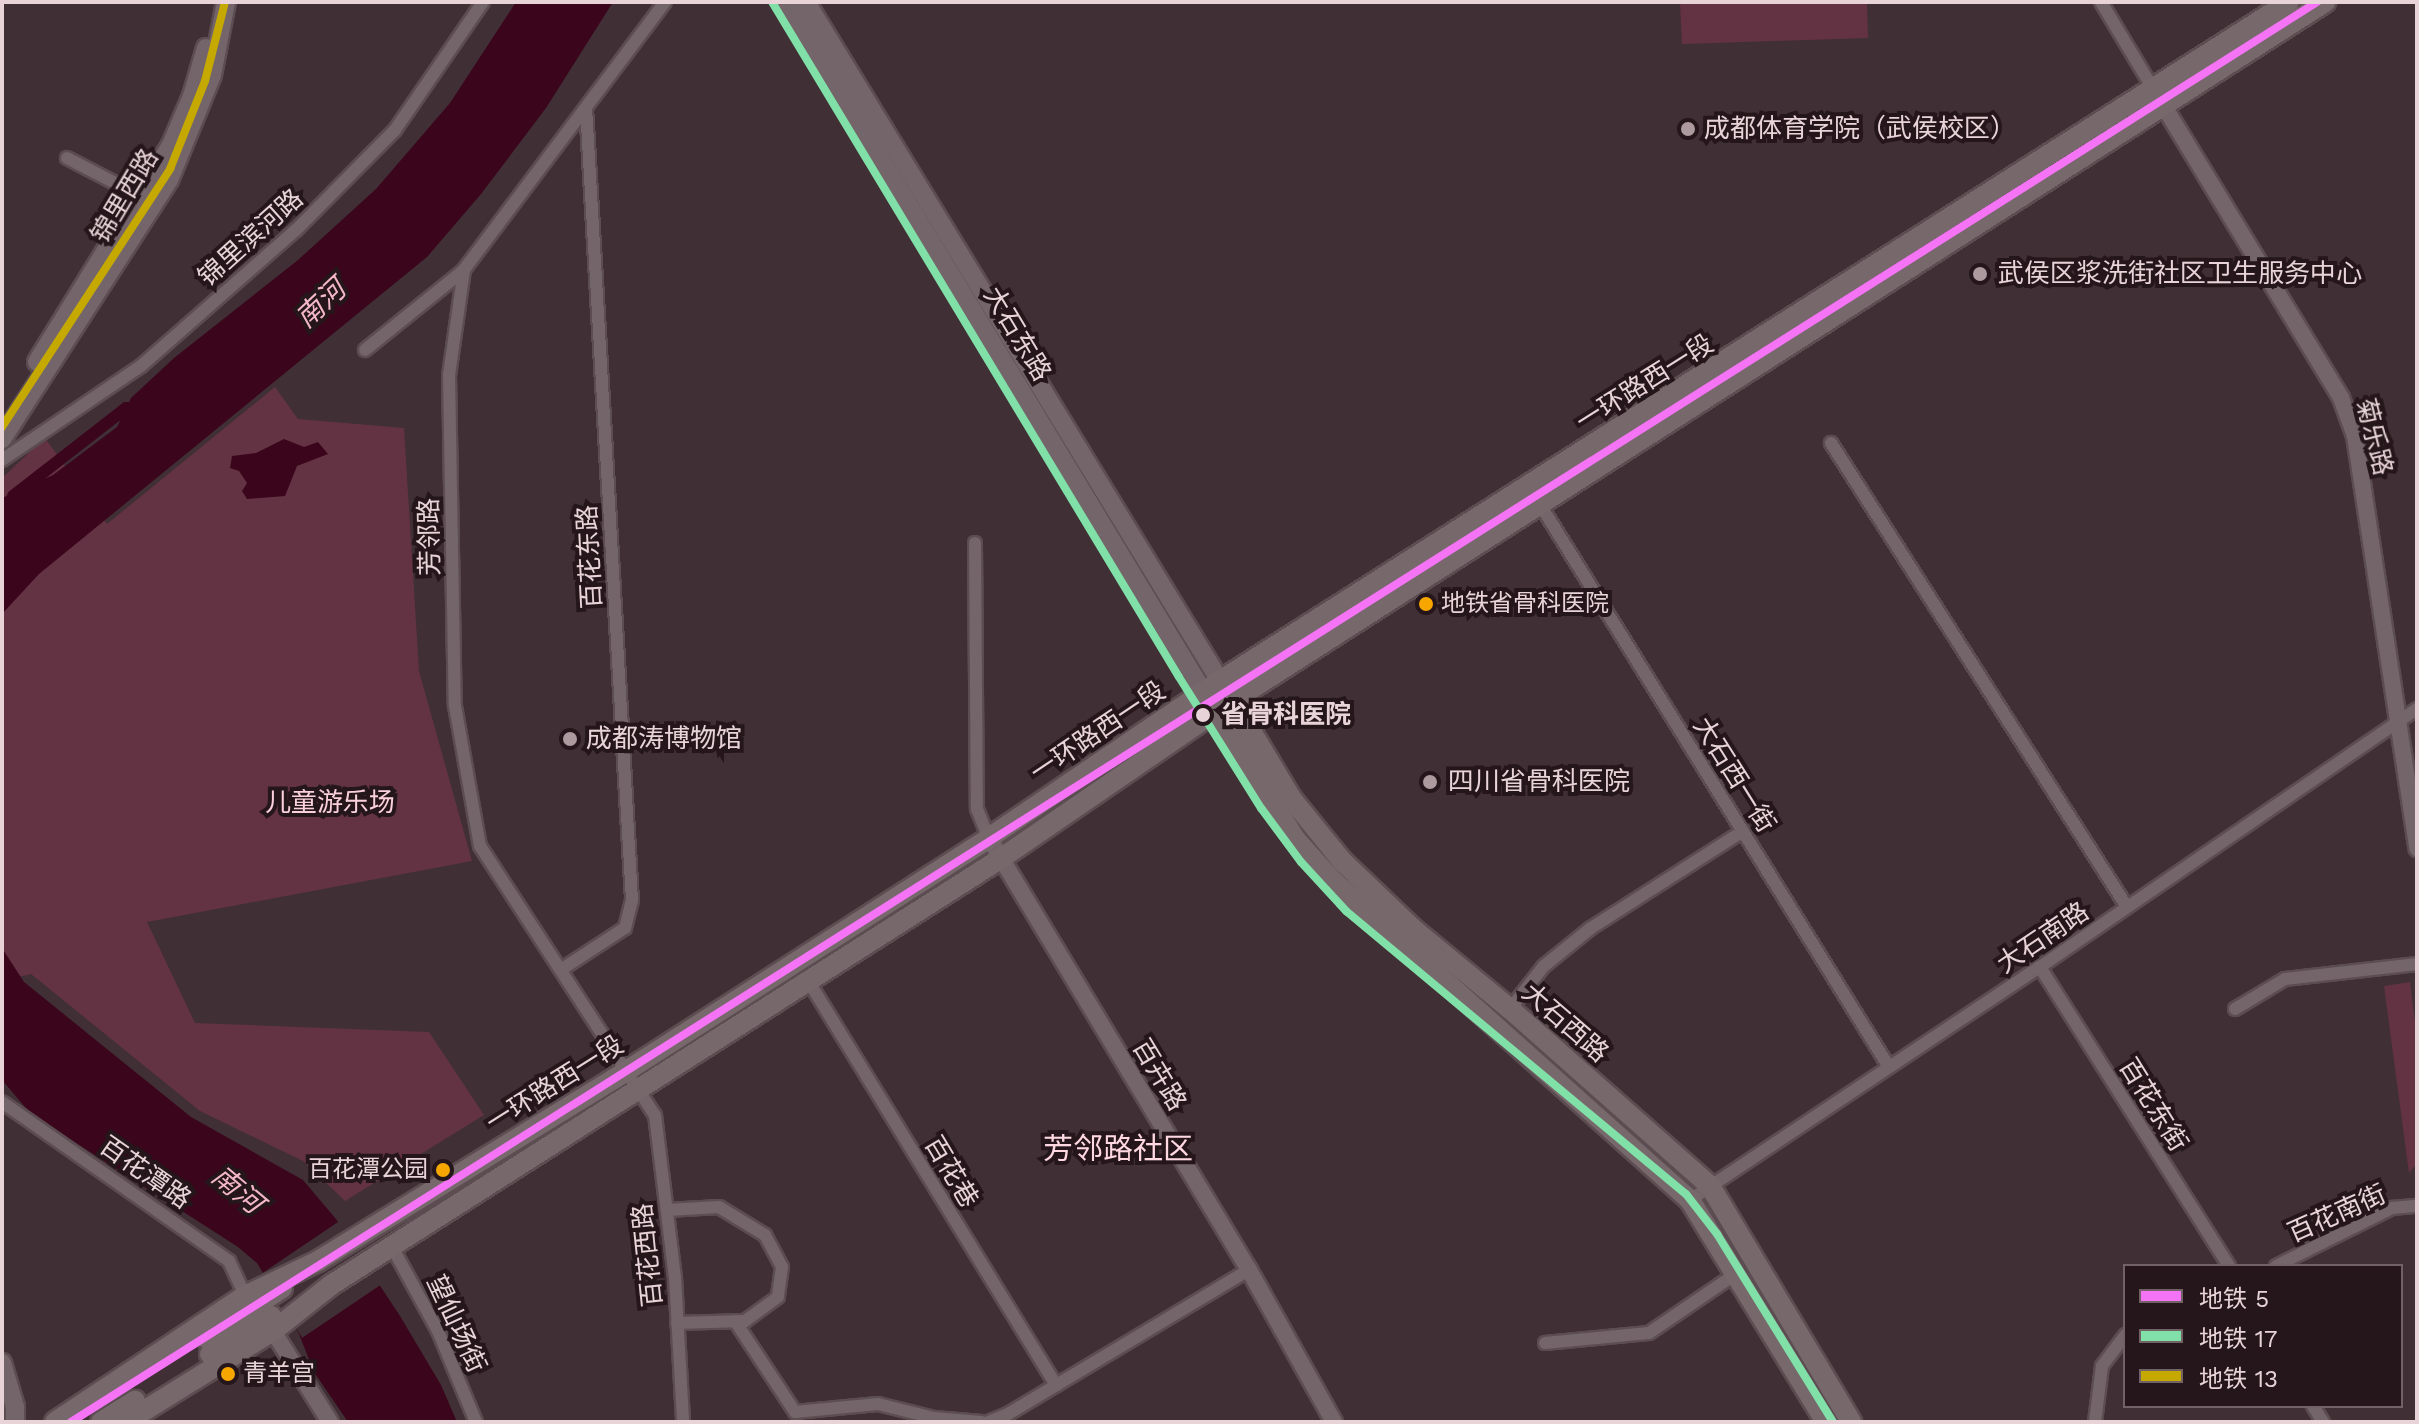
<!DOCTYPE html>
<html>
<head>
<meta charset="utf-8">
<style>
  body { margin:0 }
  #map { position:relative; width:2419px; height:1424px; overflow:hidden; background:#402f35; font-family:"Work Sans","Noto Sans SC",sans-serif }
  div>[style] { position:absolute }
  .green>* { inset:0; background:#633343 }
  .water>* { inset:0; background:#3b051c }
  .pier>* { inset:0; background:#402f35; transform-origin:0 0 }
  .canal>* { height:12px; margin:-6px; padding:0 6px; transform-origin:6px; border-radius:6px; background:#3b051c }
  .roads { filter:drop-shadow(2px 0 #5c4d52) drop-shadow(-2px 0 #5c4d52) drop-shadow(0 2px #5c4d52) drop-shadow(0 -2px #5c4d52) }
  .minor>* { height:12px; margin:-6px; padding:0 6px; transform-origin:6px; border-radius:6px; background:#736569 }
  .tertiary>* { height:16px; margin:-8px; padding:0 8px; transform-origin:8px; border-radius:8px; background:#736569 }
  .secondary>* { height:18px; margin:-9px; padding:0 9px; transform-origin:9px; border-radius:9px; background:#736569 }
  .primary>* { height:20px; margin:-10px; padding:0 10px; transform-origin:10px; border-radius:10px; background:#77686c }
  .metro-1>* { height:8px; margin:-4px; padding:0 4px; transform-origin:4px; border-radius:4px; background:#f573f5 }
  .metro-2>* { height:8px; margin:-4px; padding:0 4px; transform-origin:4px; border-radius:4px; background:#80e0a7 }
  .metro-3>* { height:8px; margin:-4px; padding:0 4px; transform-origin:4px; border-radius:4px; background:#c5a900 }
  .dots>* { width:22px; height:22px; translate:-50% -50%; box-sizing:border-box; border:4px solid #24161a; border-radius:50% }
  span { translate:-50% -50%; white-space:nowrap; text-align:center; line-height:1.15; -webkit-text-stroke:8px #24161a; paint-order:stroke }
  .bus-label { font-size:24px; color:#e7d3d8 }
  .left { translate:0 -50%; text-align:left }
  .right { translate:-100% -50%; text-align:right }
  .poi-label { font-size:26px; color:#e7d3d8 }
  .street-label { font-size:26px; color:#e7d3d8 }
  .stop-label { font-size:26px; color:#e7d3d8; font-weight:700 }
  .park-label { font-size:26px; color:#f9d0db }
  .water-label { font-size:28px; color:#f4b7c8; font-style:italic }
  .quarter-label { font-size:30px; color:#ffd8e2 }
  .frame { position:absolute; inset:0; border:4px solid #e7d3d8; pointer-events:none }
  .legend { position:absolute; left:2123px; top:1264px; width:280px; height:144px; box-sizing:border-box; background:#24161a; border:2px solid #726266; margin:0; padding:10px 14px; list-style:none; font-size:24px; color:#e7d3d8 }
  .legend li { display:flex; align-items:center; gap:16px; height:40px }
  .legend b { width:40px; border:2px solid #726266 }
</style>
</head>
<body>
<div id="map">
  <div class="green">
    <div style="clip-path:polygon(1680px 2px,1867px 2px,1868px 38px,1682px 44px)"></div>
    <div style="clip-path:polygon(275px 387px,298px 419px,404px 428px,419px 671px,472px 861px,147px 922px,195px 1023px,429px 1032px,484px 1115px,345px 1201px,303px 1161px,200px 1111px,31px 974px,2px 981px,2px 478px,45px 438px,107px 524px)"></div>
    <div style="clip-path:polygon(2410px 982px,2417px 1039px,2417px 1163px,2409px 1173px,2384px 986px)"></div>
  </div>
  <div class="water">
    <div style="clip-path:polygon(516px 2px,613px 2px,546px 108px,481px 194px,427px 257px,39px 574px,2px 614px,2px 498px,53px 475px,117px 427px,131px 398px,174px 358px,298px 260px,376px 189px,450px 103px)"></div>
    <div style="clip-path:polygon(284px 439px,304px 447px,318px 442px,328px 454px,297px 466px,285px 496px,247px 499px,242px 491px,247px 483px,239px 471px,230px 468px,232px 456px,256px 453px)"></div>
    <div style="clip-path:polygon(2px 948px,24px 982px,191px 1117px,303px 1180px,336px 1219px,400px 1316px,441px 1385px,457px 1422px,348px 1422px,314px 1372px,299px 1334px,257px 1263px,238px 1247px,31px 1114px,2px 1080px)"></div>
  </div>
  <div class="pier">
    <div style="left:341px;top:1220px;width:76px;height:98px;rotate:56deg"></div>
  </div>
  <div class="canal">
    <div style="left:13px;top:496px;width:143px;rotate:-37.9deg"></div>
    <div style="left:126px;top:408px;width:14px;rotate:4deg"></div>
  </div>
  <div class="roads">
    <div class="minor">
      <div style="left:665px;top:2px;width:335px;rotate:126.9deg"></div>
      <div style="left:464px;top:270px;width:106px;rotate:98.1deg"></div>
      <div style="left:449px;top:375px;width:331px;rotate:89deg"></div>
      <div style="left:455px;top:706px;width:142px;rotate:79.9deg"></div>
      <div style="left:480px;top:846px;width:321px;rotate:57deg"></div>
      <div style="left:655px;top:1115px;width:163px;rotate:83deg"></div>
      <div style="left:675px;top:1277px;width:145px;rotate:86.8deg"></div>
      <div style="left:2101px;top:2px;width:99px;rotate:59deg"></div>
      <div style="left:67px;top:158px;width:87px;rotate:27.5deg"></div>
      <div style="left:365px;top:350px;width:127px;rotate:-38.9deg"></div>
      <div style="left:1831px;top:443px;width:550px;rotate:57.46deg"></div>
      <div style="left:2px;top:460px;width:168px;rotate:-34.1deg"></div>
      <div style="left:141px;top:366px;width:206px;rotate:-41.3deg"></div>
      <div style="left:296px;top:230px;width:141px;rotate:-45.3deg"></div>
      <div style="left:395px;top:130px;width:155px;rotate:-55.5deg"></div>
      <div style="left:1541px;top:506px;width:660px;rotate:58.19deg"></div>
      <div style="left:975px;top:543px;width:266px;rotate:89.6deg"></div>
      <div style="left:977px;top:809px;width:31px;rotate:68deg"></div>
      <div style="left:2040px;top:967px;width:354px;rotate:57.7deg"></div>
      <div style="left:562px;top:969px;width:75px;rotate:-33.1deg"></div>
      <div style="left:625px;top:928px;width:29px;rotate:-76deg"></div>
      <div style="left:632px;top:900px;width:793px;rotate:-93.32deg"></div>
      <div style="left:809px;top:982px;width:473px;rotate:58.5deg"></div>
      <div style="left:1510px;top:1009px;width:55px;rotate:-51.7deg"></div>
      <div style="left:1544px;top:966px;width:60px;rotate:-39deg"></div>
      <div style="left:1591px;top:928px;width:180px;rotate:-32.5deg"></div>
      <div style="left:2235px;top:1009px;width:58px;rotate:-31deg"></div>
      <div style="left:2285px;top:979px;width:133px;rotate:-6.5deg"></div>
      <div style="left:2px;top:1102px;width:277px;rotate:35deg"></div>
      <div style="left:229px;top:1261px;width:38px;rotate:65deg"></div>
      <div style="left:1690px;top:1200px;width:420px;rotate:-33.7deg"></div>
      <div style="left:2040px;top:967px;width:457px;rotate:-34.4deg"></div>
      <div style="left:667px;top:1210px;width:52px;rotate:-3.3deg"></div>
      <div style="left:719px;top:1207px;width:54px;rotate:31.3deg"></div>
      <div style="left:765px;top:1235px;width:36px;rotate:62deg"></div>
      <div style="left:782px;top:1267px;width:30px;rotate:98deg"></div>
      <div style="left:778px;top:1297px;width:41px;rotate:144deg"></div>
      <div style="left:745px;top:1321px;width:68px;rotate:178.3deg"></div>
      <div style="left:392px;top:1247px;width:96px;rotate:61.3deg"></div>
      <div style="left:438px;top:1331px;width:99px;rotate:67.3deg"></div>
      <div style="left:2276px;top:1266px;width:130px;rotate:-26.6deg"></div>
      <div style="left:2392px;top:1208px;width:25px;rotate:-5deg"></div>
      <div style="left:735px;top:1321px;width:109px;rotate:56.6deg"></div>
      <div style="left:795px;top:1412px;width:83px;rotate:-5.5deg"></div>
      <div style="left:878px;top:1404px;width:58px;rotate:14deg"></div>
      <div style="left:934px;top:1418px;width:48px;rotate:4.8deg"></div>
      <div style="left:1545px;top:1343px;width:104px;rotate:-5.5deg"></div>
      <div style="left:1649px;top:1333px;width:107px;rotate:-34.3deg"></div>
      <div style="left:2313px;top:1406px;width:19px;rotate:58deg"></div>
      <div style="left:988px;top:1422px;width:22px;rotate:-22deg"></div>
      <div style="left:1008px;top:1414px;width:281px;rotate:-30.9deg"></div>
      <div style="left:2095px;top:1422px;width:56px;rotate:-82.9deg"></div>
      <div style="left:2102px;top:1366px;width:39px;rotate:-53deg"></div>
    </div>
    <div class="tertiary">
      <div style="left:2157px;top:95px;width:354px;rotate:58.7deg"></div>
      <div style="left:2341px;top:398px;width:40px;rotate:69.8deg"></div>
      <div style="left:2355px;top:436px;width:417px;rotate:81.4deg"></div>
      <div style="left:989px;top:838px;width:504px;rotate:58.96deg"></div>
      <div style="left:1249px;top:1270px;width:174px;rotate:60.8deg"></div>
      <div style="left:273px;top:1331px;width:107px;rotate:57.9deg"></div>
    </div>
    <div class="secondary">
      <div style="left:786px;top:2px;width:808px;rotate:58.83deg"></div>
      <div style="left:806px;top:2px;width:795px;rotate:58.63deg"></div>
      <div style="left:37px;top:362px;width:255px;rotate:-58.3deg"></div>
      <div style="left:171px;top:145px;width:53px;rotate:-66.8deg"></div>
      <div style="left:192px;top:96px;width:50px;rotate:-73.7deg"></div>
      <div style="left:2px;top:439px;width:308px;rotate:-57.2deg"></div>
      <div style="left:169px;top:180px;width:113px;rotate:-67.7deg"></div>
      <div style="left:212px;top:75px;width:74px;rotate:-79.1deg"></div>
      <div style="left:2px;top:1363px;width:46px;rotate:73.5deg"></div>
      <div style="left:15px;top:1407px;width:15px;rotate:90deg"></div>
    </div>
    <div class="primary">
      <div style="left:1227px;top:691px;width:125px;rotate:59.1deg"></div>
      <div style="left:1291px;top:798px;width:81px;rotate:51deg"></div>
      <div style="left:1342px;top:861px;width:97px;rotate:43.7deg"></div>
      <div style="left:1412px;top:928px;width:127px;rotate:39.6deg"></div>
      <div style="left:1510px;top:1009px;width:267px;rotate:41.5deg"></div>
      <div style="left:1710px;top:1186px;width:275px;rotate:59.1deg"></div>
      <div style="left:1210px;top:703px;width:162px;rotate:57.9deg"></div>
      <div style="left:1296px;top:840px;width:54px;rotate:48deg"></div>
      <div style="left:1332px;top:880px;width:480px;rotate:41.8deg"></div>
      <div style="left:1690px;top:1200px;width:260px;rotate:58.5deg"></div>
      <div style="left:206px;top:1338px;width:91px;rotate:-33.3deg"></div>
      <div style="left:210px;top:1354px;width:72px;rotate:-31.9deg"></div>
      <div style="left:55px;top:1422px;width:228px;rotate:-33.6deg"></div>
      <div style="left:245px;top:1296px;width:81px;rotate:-25.6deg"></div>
      <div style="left:318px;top:1261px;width:364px;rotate:-31.6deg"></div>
      <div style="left:628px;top:1070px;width:429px;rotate:-32.7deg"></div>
      <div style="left:989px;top:838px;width:279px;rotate:-34.2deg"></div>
      <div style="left:1220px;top:681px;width:1266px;rotate:-32.42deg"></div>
      <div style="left:101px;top:1422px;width:40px;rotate:-32deg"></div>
      <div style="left:126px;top:1422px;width:173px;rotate:-31.8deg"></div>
      <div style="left:273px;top:1331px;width:74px;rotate:-38.4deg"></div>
      <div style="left:331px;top:1285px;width:793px;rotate:-32.49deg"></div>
      <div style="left:1000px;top:859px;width:260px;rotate:-34.4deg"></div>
      <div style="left:1215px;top:712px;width:1318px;rotate:-32.6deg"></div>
    </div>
  </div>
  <div class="metro-1">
    <div style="left:71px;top:1422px;width:2657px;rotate:-32.3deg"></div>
  </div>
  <div class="metro-2">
    <div style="left:772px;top:2px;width:788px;rotate:58.91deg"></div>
    <div style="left:1179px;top:677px;width:155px;rotate:58deg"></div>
    <div style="left:1261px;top:808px;width:67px;rotate:53.5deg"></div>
    <div style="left:1301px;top:862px;width:67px;rotate:47.4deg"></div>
    <div style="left:1346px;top:911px;width:442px;rotate:39.8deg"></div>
    <div style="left:1686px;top:1194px;width:51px;rotate:52.2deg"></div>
    <div style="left:1717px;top:1234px;width:221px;rotate:58.3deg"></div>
  </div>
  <div class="metro-3">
    <div style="left:2px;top:427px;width:308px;rotate:-56.9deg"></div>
    <div style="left:170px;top:169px;width:95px;rotate:-68.3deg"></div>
    <div style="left:205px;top:81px;width:81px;rotate:-75.8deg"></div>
  </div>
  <div class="dots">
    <div style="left:1688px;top:129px;background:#ad9a9f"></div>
    <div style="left:1980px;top:274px;background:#ad9a9f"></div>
    <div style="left:1426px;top:604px;background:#f7a600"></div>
    <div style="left:1203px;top:715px;background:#e7d3d8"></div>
    <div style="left:570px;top:739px;background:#ad9a9f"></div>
    <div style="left:1430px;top:782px;background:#ad9a9f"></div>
    <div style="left:443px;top:1170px;background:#f7a600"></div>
    <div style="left:228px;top:1374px;background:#f7a600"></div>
  </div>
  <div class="bus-label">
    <span class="left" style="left:1441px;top:604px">地铁省骨科医院</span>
    <span class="right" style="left:428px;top:1170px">百花潭公园</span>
    <span class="left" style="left:243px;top:1374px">青羊宫</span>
  </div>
  <div class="poi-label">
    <span class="left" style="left:1704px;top:129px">成都体育学院（武侯校区）</span>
    <span class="left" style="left:1998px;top:274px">武侯区浆洗街社区卫生服务中心</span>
    <span class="left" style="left:586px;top:739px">成都涛博物馆</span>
    <span class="left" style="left:1448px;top:782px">四川省骨科医院</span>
  </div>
  <div class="street-label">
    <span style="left:125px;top:196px;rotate:-59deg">锦里西路</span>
    <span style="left:251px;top:238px;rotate:-42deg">锦里滨河路</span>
    <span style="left:1017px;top:334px;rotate:59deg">大石东路</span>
    <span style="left:1645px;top:383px;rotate:-32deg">一环路西一段</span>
    <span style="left:2374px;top:437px;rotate:76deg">菊乐路</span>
    <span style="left:430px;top:537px;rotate:-91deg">芳邻路</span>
    <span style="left:590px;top:557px;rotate:-93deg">百花东路</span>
    <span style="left:1098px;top:732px;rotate:-34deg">一环路西一段</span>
    <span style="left:1734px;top:775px;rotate:58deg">大石西一街</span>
    <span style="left:2043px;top:938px;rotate:-34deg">大石南路</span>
    <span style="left:1565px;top:1023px;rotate:41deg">大石西路</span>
    <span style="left:1159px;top:1075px;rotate:59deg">百卉路</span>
    <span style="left:555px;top:1084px;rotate:-32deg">一环路西一段</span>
    <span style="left:2153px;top:1105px;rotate:58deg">百花东街</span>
    <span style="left:951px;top:1172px;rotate:59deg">百花巷</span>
    <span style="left:145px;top:1173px;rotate:35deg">百花潭路</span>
    <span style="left:2337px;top:1214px;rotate:-24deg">百花南街</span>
    <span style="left:648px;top:1255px;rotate:-96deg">百花西路</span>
    <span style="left:456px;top:1324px;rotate:65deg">望仙场街</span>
  </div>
  <div class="stop-label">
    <span class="left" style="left:1221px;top:715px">省骨科医院</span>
  </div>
  <div class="park-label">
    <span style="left:330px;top:803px">儿童游乐场</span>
  </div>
  <div class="water-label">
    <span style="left:321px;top:304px;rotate:-43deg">南河</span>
    <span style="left:237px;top:1190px;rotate:40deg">南河</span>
  </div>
  <div class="quarter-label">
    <span style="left:1118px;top:1149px">芳邻路社区</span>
  </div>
  <div class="frame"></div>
  <ul class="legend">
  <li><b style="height:10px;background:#f573f5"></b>地铁 5</li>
  <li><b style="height:10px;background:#80e0a7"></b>地铁 17</li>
  <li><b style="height:10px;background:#c5a900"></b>地铁 13</li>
  </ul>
</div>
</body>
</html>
